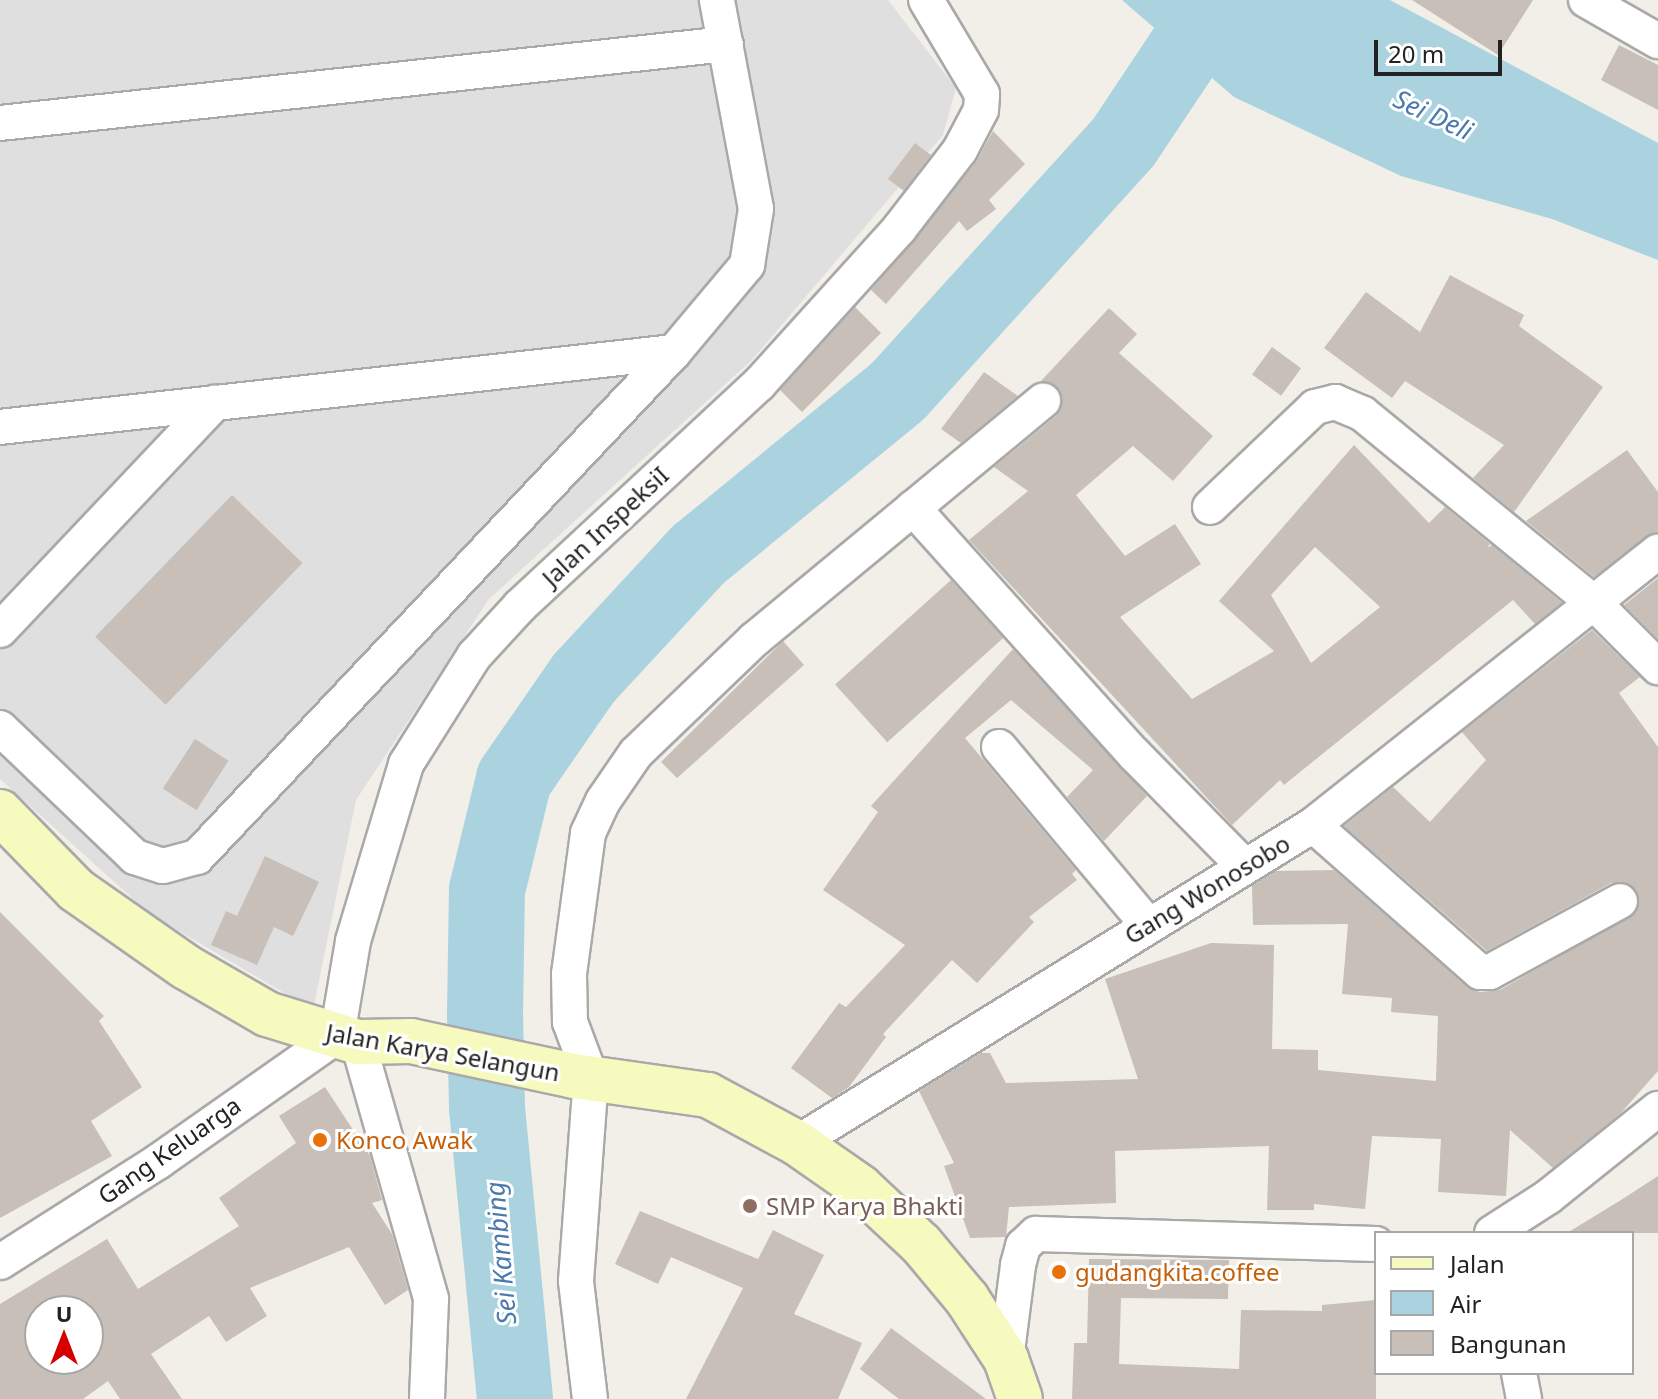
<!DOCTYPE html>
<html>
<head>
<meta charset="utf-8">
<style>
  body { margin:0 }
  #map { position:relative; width:1658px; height:1399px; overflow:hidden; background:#f2efe9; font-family:"Noto Sans",sans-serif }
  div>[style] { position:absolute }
  .residential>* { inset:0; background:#e0dfdf }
  .water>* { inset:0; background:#aad3df }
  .river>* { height:76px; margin:-38px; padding:0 38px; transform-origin:38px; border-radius:38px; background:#aad3df }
  .building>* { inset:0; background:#c7bfb8; transform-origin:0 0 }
  .roads { filter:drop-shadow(2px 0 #a9a9a9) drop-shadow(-2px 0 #a9a9a9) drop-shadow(0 2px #a9a9a9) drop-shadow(0 -2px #a9a9a9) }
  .street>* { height:34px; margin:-17px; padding:0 17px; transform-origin:17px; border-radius:17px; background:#fff }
  .secondary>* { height:44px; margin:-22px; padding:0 22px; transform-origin:22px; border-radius:22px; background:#f7fabf }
  .dots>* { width:22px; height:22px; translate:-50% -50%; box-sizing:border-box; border:4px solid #fff; border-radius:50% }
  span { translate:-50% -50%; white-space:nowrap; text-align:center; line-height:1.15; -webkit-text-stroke:6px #fff; paint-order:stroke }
  .street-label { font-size:24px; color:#222 }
  .food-label { font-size:24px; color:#c56008 }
  .left { translate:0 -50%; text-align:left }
  .education-label { font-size:24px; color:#785e54 }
  .water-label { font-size:26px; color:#4a7aab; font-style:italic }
  .legend { position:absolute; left:1374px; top:1231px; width:260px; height:144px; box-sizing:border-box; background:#fff; border:2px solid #a7a7a7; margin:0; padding:10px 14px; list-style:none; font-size:24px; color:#222 }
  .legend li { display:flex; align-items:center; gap:16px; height:40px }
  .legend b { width:40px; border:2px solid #a7a7a7 }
  .north { position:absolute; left:24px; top:1295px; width:80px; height:80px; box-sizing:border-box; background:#fff; border:2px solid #a7a7a7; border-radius:50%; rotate:0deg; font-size:22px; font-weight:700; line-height:32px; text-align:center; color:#222 }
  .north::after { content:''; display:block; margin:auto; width:28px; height:36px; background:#d40000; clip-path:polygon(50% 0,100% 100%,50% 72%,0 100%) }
  .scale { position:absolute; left:1374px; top:40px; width:128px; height:36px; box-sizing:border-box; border:4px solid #222; border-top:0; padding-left:10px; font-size:24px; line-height:28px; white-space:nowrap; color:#222; -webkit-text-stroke:6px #fff; paint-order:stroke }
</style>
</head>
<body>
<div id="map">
  <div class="residential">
    <div style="clip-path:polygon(0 0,888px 0,956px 88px,943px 135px,752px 360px,489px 599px,356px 800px,313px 1010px,150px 914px,0 779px)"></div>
  </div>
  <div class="water">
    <div style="clip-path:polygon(1122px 0,1390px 0,1658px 143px,1658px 260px,1552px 219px,1401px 176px,1234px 97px)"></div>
  </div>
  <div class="river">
    <div style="left:515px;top:1399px;width:292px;rotate:-95.5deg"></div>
    <div style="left:487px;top:1108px;width:94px;rotate:-91.2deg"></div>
    <div style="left:485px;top:1014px;width:124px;rotate:-89.1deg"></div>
    <div style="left:487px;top:890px;width:114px;rotate:-76.3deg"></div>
    <div style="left:514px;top:779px;width:123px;rotate:-55.3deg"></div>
    <div style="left:584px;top:678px;width:169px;rotate:-47.2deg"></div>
    <div style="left:699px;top:554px;width:257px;rotate:-39.3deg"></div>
    <div style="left:898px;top:391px;width:335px;rotate:-47.8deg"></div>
    <div style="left:1123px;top:143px;width:169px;rotate:-56.3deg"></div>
  </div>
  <div class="building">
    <div style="clip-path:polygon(1412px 0,1533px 0,1498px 55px)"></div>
    <div style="clip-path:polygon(1619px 45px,1658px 65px,1658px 110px,1601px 80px)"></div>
    <div style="clip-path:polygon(993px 131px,1025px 164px,989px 200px,996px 209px,967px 231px,959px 221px,886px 304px,871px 290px,976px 162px)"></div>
    <div style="left:915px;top:143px;width:20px;height:45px;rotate:37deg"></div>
    <div style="clip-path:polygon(1450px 275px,1524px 315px,1519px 326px,1603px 387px,1514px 512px,1473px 478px,1504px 445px,1405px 381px,1392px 398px,1324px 348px,1366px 292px,1420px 332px)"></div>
    <div style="clip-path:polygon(855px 307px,881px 333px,802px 412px,780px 390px)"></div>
    <div style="clip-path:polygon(evenodd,1109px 308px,1137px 334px,1119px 353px,1213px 436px,1173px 481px,1133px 446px,1076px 495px,1125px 556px,1175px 524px,1201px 564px,1120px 617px,1192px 699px,1274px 651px,1219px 601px,1354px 445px,1429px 523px,1445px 507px,1490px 544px,1487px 548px,1492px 545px,1562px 603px,1535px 624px,1513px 600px,1284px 785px,1280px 780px,1232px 825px,969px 540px,1028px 491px,994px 467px,1056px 416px,1062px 397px,1058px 388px,1041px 381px,1109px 308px,1315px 547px,1380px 607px,1311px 663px,1271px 595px,1315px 547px)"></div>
    <div style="left:1272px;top:347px;width:36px;height:34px;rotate:36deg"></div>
    <div style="clip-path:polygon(984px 372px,1018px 396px,961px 443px,941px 429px)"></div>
    <div style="clip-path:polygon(1627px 450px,1658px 492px,1658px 532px,1594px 577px,1526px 521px)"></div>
    <div style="left:232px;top:495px;width:98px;height:197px;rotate:44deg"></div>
    <div style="clip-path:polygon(1658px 578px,1658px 639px,1624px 605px)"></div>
    <div style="left:951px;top:580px;width:78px;height:156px;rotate:48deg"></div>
    <div style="clip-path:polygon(1592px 630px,1640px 677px,1619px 693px,1658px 747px,1658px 1071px,1620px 1114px,1553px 1168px,1510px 1130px,1506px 1196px,1438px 1192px,1441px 1139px,1372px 1136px,1365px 1209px,1314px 1204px,1314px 1210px,1267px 1210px,1269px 1146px,1115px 1151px,1116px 1203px,1009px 1207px,1006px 1237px,970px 1238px,944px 1166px,954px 1163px,919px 1091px,981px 1053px,990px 1053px,1006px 1083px,1138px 1079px,1105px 979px,1211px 943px,1274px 945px,1272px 1049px,1318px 1050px,1318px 1070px,1436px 1081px,1438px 1016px,1391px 1012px,1392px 998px,1342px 994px,1348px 924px,1253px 925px,1252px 886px,1276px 871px,1334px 870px,1467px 987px,1480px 992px,1500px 990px,1637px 912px,1637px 891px,1630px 884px,1611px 883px,1487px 951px,1344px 826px,1393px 787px,1430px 822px,1486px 760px,1462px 732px)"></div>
    <div style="clip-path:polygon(783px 641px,804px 665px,677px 778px,661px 762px)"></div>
    <div style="clip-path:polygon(1013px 649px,1147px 796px,1104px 841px,1067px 797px,1093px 770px,1011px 700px,965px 738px,1076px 870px,1072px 874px,1077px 880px,1029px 917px,1034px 922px,977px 983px,952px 960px,883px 1034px,886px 1037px,849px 1087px,832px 1098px,791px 1068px,839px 1003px,846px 1007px,905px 945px,823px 890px,878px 812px,871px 806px)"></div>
    <div style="left:195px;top:739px;width:40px;height:59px;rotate:33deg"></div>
    <div style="clip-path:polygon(265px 856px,319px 882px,293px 936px,274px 927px,257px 965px,211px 945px,226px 911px,237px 916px)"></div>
    <div style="clip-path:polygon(0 912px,104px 1016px,99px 1021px,142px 1087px,91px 1121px,112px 1156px,0 1218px)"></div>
    <div style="clip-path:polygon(evenodd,325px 1087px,370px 1156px,382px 1200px,372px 1203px,392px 1234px,408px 1290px,385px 1305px,349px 1247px,250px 1288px,267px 1316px,226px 1342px,209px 1316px,151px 1354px,182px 1399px,120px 1399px,108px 1381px,83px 1399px,0 1399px,0 1304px,107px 1239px,138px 1289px,239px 1226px,219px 1198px,296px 1143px,279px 1116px,325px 1087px,40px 1311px,88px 1311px,88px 1359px,40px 1359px,40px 1311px)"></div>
    <div style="clip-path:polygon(1658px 1176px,1658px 1233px,1567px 1233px,1621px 1200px)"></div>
    <div style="clip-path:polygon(640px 1211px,758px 1259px,773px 1230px,824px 1255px,794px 1314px,862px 1343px,838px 1399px,686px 1399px,743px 1288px,671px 1257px,658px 1284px,615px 1264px)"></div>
    <div style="clip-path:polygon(1089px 1259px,1229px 1260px,1228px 1299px,1121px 1298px,1119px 1364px,1239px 1369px,1241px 1310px,1322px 1311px,1322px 1305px,1376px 1300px,1376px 1399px,1072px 1399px,1074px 1343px,1087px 1343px)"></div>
    <div style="clip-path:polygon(891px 1328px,986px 1399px,899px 1399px,860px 1369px)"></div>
  </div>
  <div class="roads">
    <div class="street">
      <div style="left:1586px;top:0;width:83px;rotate:29.7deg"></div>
      <div style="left:0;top:123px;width:730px;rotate:-6.21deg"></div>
      <div style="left:0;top:427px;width:678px;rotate:-6.35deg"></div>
      <div style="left:1210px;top:507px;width:145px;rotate:-43.6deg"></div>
      <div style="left:1315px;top:407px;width:21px;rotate:-14deg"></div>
      <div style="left:1335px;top:402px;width:30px;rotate:23deg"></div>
      <div style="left:1363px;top:414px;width:298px;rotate:39.3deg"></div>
      <div style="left:1594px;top:603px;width:91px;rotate:45deg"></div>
      <div style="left:913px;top:508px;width:331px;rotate:48.1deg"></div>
      <div style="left:1134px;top:754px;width:156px;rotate:45.5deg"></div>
      <div style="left:0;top:630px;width:313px;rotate:-46.6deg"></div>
      <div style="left:0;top:728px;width:187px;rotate:43.7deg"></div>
      <div style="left:135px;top:857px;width:29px;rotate:18deg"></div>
      <div style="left:163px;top:866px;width:35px;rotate:-15deg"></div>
      <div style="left:197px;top:857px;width:695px;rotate:-46.63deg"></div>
      <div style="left:674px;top:352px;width:114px;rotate:-50deg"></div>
      <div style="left:747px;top:265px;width:57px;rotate:-80.9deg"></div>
      <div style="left:756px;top:209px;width:213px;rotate:-100.6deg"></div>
      <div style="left:999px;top:747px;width:231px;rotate:50.1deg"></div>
      <div style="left:1313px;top:825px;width:222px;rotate:41.4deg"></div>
      <div style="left:1480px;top:972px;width:10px"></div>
      <div style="left:1490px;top:972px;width:148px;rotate:-28.6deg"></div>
      <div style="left:358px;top:1042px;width:267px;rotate:74.1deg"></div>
      <div style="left:431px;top:1299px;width:100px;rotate:92.3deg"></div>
      <div style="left:797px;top:1143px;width:606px;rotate:-31.64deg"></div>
      <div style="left:1313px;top:825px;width:440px;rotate:-38.4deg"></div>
      <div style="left:1492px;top:1233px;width:67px;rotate:-32.7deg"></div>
      <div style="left:1548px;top:1197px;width:141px;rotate:-38.7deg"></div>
      <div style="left:0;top:1262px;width:188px;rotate:-32.4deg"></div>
      <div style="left:159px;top:1161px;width:218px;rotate:-35.1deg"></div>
      <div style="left:337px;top:1036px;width:96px;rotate:-80.4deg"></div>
      <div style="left:353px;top:941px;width:185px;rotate:-73.3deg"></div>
      <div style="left:406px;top:764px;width:128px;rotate:-57.8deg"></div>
      <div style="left:474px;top:656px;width:68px;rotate:-47.4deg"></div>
      <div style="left:520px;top:606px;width:326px;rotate:-42.9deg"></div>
      <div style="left:759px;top:384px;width:209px;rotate:-47.9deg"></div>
      <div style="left:899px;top:229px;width:100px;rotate:-52.3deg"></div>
      <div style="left:960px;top:150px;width:45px;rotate:-62.3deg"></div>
      <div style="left:981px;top:110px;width:16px;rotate:-86deg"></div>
      <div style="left:982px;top:94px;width:109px;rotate:-120.8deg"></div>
      <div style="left:1006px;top:1359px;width:95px;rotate:-82.7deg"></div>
      <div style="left:1018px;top:1265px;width:20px;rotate:-75deg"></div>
      <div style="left:1023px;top:1246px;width:18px;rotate:-43deg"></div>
      <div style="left:1036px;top:1234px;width:340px;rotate:1.7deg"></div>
      <div style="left:1519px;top:1373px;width:26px;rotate:79deg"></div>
      <div style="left:590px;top:1399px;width:119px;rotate:-96.8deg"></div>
      <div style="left:576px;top:1281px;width:204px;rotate:-85.8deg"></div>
      <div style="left:591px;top:1078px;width:60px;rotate:-110.6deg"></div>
      <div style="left:570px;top:1022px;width:48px;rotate:-91.2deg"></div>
      <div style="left:569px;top:974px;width:142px;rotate:-82.3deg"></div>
      <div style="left:588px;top:833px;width:35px;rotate:-65deg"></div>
      <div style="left:603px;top:801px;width:58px;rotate:-55.5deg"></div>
      <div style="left:636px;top:753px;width:165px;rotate:-43.8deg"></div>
      <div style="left:755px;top:639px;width:374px;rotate:-39.6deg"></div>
    </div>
    <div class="secondary">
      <div style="left:0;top:812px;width:109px;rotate:45.7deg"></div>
      <div style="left:76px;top:890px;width:134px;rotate:35deg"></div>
      <div style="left:186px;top:967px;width:94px;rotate:30.1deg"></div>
      <div style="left:267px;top:1014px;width:95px;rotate:17.1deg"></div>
      <div style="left:358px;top:1042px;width:53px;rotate:-1.1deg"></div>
      <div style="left:411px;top:1041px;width:167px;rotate:12.1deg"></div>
      <div style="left:574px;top:1076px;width:135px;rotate:8.1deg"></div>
      <div style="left:708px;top:1095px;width:101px;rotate:28.3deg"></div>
      <div style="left:797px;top:1143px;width:77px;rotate:34.9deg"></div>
      <div style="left:860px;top:1187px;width:83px;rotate:43.1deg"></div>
      <div style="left:921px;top:1244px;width:72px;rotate:50.1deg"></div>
      <div style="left:967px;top:1299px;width:72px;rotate:57deg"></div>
      <div style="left:1006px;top:1359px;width:42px;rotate:70.7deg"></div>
    </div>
  </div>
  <div class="dots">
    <div style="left:320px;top:1140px;background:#e8710a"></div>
    <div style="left:750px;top:1206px;background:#8d6e63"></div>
    <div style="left:1059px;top:1272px;background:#e8710a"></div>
  </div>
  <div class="street-label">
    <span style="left:605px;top:526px;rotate:-43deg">Jalan InspeksiI</span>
    <span style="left:1207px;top:889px;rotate:-31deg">Gang Wonosobo</span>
    <span style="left:443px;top:1052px;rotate:10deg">Jalan Karya Selangun</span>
    <span style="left:169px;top:1150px;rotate:-35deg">Gang Keluarga</span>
  </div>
  <div class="food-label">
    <span class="left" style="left:336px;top:1140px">Konco Awak</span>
    <span class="left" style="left:1075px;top:1272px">gudangkita.coffee</span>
  </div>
  <div class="education-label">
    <span class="left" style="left:766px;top:1206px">SMP Karya Bhakti</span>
  </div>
  <div class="water-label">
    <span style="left:1433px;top:115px;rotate:25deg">Sei Deli</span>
    <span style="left:501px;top:1253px;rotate:-95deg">Sei Kambing</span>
  </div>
  <ul class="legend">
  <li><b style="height:10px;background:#f7fabf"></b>Jalan</li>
  <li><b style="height:22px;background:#aad3df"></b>Air</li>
  <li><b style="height:22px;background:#c7bfb8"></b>Bangunan</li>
  </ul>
  <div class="north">U</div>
  <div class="scale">20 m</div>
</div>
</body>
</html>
